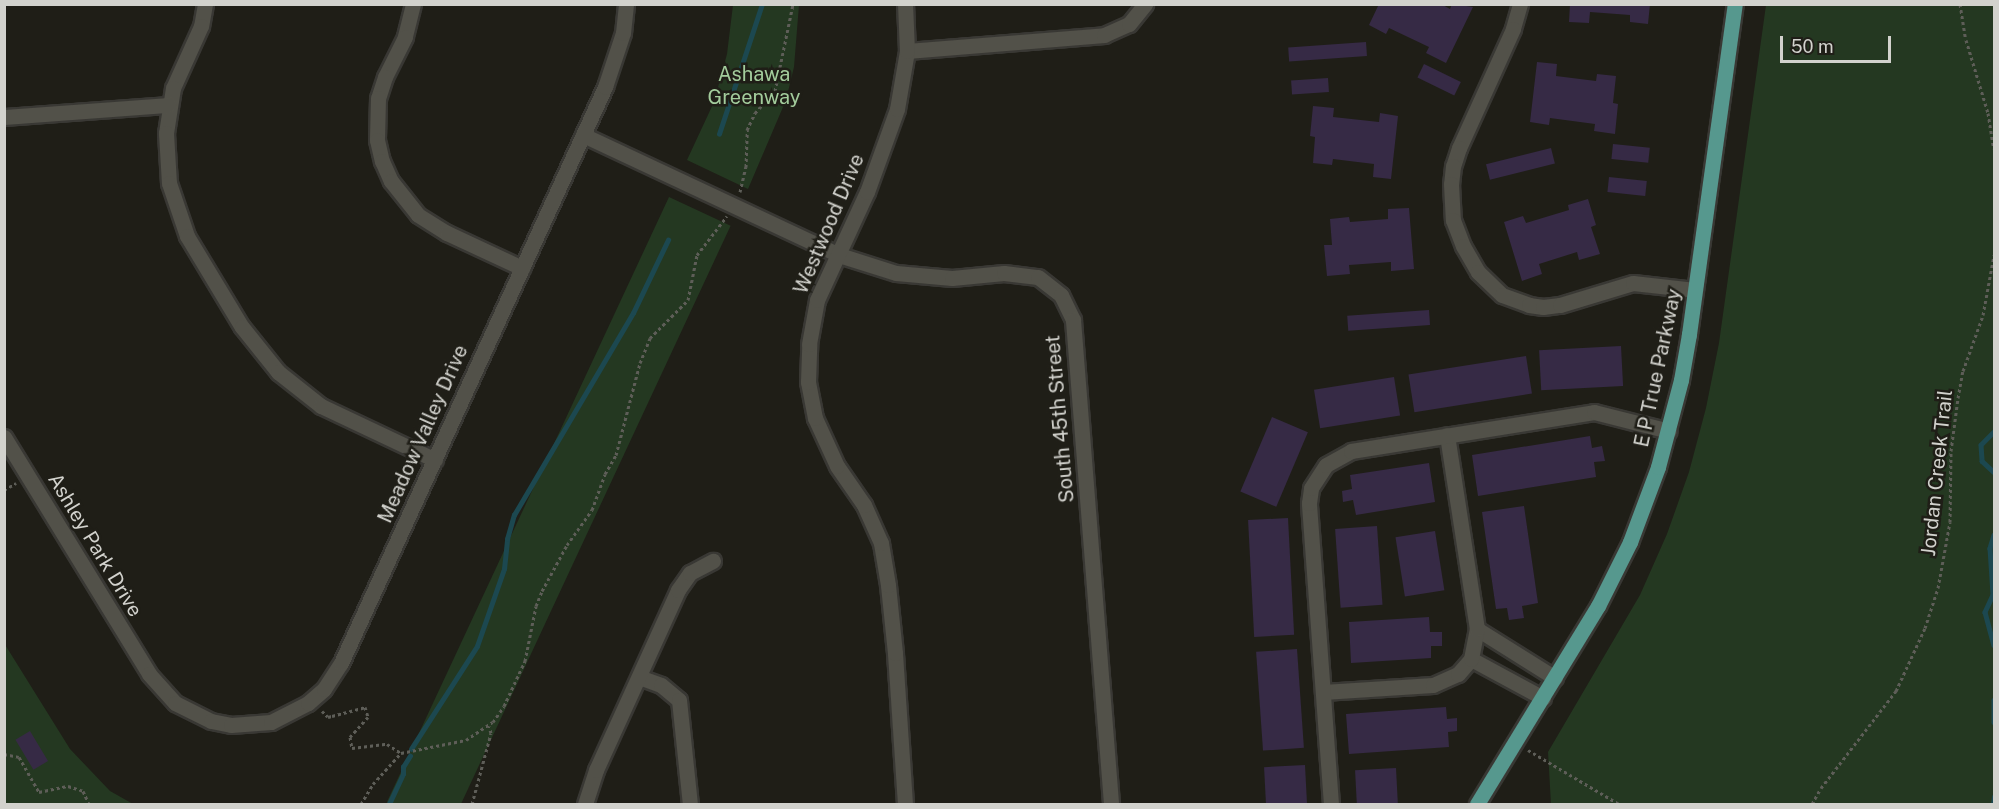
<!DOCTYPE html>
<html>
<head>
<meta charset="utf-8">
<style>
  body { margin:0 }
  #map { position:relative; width:1999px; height:809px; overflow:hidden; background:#1f1e17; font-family:"Public Sans",sans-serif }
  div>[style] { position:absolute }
  .green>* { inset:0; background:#243821; transform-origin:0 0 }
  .stream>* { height:4.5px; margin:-2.25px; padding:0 2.25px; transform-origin:2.25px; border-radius:2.25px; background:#1c4850 }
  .building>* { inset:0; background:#362a45; transform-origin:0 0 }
  .path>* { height:3px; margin-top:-1.5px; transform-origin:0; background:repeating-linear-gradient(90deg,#5e5e58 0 3px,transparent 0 6px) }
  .roads { filter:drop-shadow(2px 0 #393834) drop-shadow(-2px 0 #393834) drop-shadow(0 2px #393834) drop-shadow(0 -2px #393834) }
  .minor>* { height:15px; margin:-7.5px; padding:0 7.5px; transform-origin:7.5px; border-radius:7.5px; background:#525149 }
  .major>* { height:15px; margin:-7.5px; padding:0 7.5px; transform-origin:7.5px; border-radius:7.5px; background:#56988e }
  span { translate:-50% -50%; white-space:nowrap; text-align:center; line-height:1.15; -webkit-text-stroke:5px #1f1e17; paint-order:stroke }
  .park-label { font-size:20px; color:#a3cc9c }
  .street-label { font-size:20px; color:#d2d2cd }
  .frame { position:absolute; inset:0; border:6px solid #d2d2cd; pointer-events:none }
  .scale { position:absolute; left:1780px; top:36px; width:111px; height:27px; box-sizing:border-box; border:3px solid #d2d2cd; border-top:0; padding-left:8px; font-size:18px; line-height:21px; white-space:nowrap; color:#d2d2cd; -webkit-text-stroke:4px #1f1e17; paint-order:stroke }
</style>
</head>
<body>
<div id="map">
  <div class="green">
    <div style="clip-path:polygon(733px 5px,799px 5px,794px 67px,786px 100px,748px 189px,687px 160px,714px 102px,727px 54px)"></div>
    <div style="clip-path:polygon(1766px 5px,1994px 5px,1993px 804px,1551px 804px,1548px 752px,1640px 595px,1667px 534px,1689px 472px,1706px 408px,1719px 343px)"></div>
    <div style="left:669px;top:197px;width:68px;height:668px;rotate:25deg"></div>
    <div style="clip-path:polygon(4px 643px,70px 749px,110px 791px,133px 804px,5px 804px)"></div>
  </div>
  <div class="stream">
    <div style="left:719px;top:134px;width:137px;rotate:-71.7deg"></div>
    <div style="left:1994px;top:432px;width:18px;rotate:135deg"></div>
    <div style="left:1981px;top:445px;width:16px;rotate:86deg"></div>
    <div style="left:1982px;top:461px;width:16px;rotate:43deg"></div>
    <div style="left:1994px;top:535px;width:14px;rotate:107deg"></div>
    <div style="left:1990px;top:548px;width:47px;rotate:86.3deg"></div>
    <div style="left:1993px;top:595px;width:19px;rotate:115deg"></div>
    <div style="left:1985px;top:612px;width:34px;rotate:75deg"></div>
    <div style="left:1994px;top:700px;width:22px;rotate:90deg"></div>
    <div style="left:411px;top:749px;width:122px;rotate:-57.3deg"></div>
    <div style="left:477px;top:646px;width:82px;rotate:-70.7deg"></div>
    <div style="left:504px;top:569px;width:30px;rotate:-84deg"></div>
    <div style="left:507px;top:539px;width:25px;rotate:-74deg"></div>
    <div style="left:514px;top:515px;width:234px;rotate:-59.5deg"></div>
    <div style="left:633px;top:313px;width:81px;rotate:-64.4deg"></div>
    <div style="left:389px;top:804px;width:33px;rotate:-65deg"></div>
    <div style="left:403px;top:774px;width:7px;rotate:-90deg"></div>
    <div style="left:403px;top:767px;width:13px;rotate:-58deg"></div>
    <div style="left:1993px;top:804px;width:7px;rotate:-82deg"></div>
  </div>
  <div class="building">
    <div style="clip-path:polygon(1379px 4px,1441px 4px,1450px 9px,1452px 4px,1473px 7px,1446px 63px,1426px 53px,1429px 47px,1389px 28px,1386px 34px,1369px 25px)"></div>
    <div style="clip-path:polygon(1570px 4px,1650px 4px,1648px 24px,1630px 22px,1630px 15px,1590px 12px,1589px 23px,1569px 22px)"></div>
    <div style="left:1366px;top:42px;width:14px;height:78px;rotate:86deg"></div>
    <div style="clip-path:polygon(1537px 62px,1557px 64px,1556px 76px,1596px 81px,1597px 74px,1616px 76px,1613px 103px,1618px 104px,1615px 134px,1594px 131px,1595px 124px,1550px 118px,1549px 125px,1530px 122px)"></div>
    <div style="left:1424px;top:64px;width:41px;height:15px;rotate:26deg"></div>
    <div style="left:1328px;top:78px;width:14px;height:37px;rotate:86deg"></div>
    <div style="clip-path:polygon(1313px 106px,1334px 108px,1333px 117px,1379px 122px,1380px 113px,1398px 116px,1391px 179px,1373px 177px,1374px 164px,1333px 159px,1332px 165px,1313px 163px,1315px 137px,1310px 136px)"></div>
    <div style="left:1613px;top:144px;width:37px;height:15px;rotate:6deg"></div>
    <div style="left:1551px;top:148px;width:16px;height:67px;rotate:76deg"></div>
    <div style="left:1609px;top:177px;width:38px;height:15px;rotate:6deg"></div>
    <div style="clip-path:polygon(1588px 199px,1596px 225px,1591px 227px,1600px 254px,1579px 260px,1577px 252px,1539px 264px,1542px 274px,1522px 281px,1504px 222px,1523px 216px,1526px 223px,1569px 210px,1568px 205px)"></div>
    <div style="clip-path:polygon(1409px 208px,1414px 269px,1391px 271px,1391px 262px,1349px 265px,1350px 274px,1327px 276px,1324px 245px,1332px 245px,1330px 219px,1349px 217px,1350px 222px,1388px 219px,1388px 209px)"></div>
    <div style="left:1429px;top:310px;width:15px;height:82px;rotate:86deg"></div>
    <div style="left:1621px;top:346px;width:40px;height:82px;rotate:87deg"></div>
    <div style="left:1526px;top:356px;width:38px;height:119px;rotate:81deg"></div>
    <div style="left:1394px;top:377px;width:39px;height:81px;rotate:81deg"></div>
    <div style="left:1272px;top:417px;width:39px;height:81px;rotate:23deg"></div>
    <div style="clip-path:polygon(1590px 436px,1592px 448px,1602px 446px,1605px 461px,1594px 462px,1596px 477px,1478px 496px,1472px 455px)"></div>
    <div style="clip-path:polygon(1429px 463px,1435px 502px,1356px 515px,1353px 500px,1343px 502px,1342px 491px,1352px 489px,1350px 475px)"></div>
    <div style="clip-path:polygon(1524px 506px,1538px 603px,1522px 606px,1524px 618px,1509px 620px,1507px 608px,1496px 609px,1482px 512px)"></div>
    <div style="left:1288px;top:518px;width:117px;height:40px;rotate:87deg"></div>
    <div style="left:1377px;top:526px;width:79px;height:42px;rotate:86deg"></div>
    <div style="left:1435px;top:531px;width:60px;height:40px;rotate:81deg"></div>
    <div style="clip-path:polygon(1429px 617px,1430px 632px,1442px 632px,1442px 646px,1431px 646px,1431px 658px,1351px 663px,1349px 622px)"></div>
    <div style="left:1297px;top:649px;width:99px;height:41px;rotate:86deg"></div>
    <div style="clip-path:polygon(1446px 707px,1447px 719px,1457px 718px,1457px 731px,1448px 732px,1449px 747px,1349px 754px,1346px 714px)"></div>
    <div style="left:30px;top:731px;width:35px;height:17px;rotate:59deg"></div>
    <div style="left:1305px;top:765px;width:39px;height:41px;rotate:87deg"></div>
    <div style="left:1396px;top:768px;width:36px;height:41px;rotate:87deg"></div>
  </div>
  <div class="path">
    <div style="left:1960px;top:4px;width:36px;rotate:81deg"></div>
    <div style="left:1966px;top:40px;width:76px;rotate:73.2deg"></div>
    <div style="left:1988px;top:113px;width:36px;rotate:81deg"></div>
    <div style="left:740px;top:192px;width:26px;rotate:-77deg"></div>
    <div style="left:746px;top:167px;width:37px;rotate:-88deg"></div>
    <div style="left:747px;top:130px;width:19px;rotate:-65deg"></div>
    <div style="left:755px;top:113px;width:30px;rotate:-48deg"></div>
    <div style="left:775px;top:91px;width:89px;rotate:-78.3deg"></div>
    <div style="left:4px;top:490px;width:14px;rotate:-30deg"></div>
    <div style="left:322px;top:711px;width:8px;rotate:45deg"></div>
    <div style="left:328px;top:717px;width:4px;rotate:-14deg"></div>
    <div style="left:332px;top:716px;width:34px;rotate:-15deg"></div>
    <div style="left:365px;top:707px;width:10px;rotate:73deg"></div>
    <div style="left:368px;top:717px;width:27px;rotate:132deg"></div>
    <div style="left:350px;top:737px;width:11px;rotate:80deg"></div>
    <div style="left:352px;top:748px;width:35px;rotate:-7deg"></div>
    <div style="left:387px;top:744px;width:17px;rotate:33deg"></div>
    <div style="left:1528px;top:750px;width:106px;rotate:30.7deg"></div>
    <div style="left:4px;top:754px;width:15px;rotate:11deg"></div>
    <div style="left:19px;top:757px;width:40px;rotate:60.3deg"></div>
    <div style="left:39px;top:792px;width:30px;rotate:-12deg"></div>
    <div style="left:68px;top:786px;width:16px;rotate:18deg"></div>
    <div style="left:83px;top:791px;width:14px;rotate:65deg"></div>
    <div style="left:361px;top:804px;width:23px;rotate:-59deg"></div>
    <div style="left:373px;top:784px;width:42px;rotate:-47.9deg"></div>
    <div style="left:401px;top:753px;width:66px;rotate:-11.3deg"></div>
    <div style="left:466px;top:740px;width:32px;rotate:-34deg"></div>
    <div style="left:493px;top:722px;width:19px;rotate:-55deg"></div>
    <div style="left:504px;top:706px;width:50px;rotate:-65deg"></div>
    <div style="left:525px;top:661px;width:56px;rotate:-78.7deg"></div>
    <div style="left:536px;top:606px;width:16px;rotate:-68deg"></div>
    <div style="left:542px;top:591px;width:52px;rotate:-61.5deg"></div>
    <div style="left:567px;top:545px;width:43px;rotate:-54.5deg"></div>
    <div style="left:592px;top:510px;width:38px;rotate:-70deg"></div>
    <div style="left:605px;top:474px;width:22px;rotate:-60deg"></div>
    <div style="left:616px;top:455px;width:95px;rotate:-75.4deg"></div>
    <div style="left:640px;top:363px;width:27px;rotate:-68deg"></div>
    <div style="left:650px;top:338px;width:54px;rotate:-45deg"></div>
    <div style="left:688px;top:300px;width:46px;rotate:-78.7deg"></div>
    <div style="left:697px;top:255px;width:49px;rotate:-52.4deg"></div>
    <div style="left:472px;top:804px;width:73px;rotate:-75deg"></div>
    <div style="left:491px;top:733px;width:7px;rotate:-106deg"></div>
    <div style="left:1812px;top:804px;width:18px;rotate:-61deg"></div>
    <div style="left:1821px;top:788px;width:123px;rotate:-52.3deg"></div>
    <div style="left:1896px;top:691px;width:69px;rotate:-65.3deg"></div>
    <div style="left:1925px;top:628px;width:42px;rotate:-72deg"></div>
    <div style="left:1938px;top:588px;width:67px;rotate:-79.7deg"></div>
    <div style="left:1950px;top:522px;width:71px;rotate:-89.2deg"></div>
    <div style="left:1951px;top:451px;width:53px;rotate:-82.5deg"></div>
    <div style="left:1958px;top:398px;width:27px;rotate:-80deg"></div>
    <div style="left:1963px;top:371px;width:59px;rotate:-70.3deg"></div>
    <div style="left:1983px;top:315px;width:61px;rotate:-79.6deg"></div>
  </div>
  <div class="roads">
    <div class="minor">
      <div style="left:205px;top:4px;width:22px;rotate:100deg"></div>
      <div style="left:201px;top:26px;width:68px;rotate:114.3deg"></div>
      <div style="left:173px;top:88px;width:46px;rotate:98.8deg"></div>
      <div style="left:166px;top:133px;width:50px;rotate:86.6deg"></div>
      <div style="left:169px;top:183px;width:56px;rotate:71.2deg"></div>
      <div style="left:187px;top:236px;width:106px;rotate:58.9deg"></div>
      <div style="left:242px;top:327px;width:58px;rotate:51.3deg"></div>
      <div style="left:278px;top:372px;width:55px;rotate:38.3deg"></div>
      <div style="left:321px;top:406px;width:126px;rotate:25.3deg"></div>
      <div style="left:413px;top:4px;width:34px;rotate:104deg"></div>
      <div style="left:405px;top:37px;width:45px;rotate:116.6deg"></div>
      <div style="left:385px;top:77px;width:22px;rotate:108deg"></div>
      <div style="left:378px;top:98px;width:42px;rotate:91.4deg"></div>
      <div style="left:377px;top:140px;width:22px;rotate:77deg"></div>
      <div style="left:382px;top:161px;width:22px;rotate:66deg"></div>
      <div style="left:391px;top:181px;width:43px;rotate:51.5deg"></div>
      <div style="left:418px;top:215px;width:34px;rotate:32deg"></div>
      <div style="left:447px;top:233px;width:83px;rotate:25deg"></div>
      <div style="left:1520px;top:4px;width:26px;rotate:106deg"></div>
      <div style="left:1513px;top:29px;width:131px;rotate:114.4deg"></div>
      <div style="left:1459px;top:148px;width:19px;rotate:108deg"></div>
      <div style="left:1453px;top:166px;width:18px;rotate:96deg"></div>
      <div style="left:1451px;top:184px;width:36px;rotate:87deg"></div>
      <div style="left:1453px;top:220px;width:28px;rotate:69deg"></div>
      <div style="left:1463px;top:246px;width:30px;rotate:60deg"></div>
      <div style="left:1478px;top:272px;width:33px;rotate:44deg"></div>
      <div style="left:1502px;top:295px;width:29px;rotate:20deg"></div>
      <div style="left:1529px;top:305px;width:14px;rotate:8deg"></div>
      <div style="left:1543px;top:307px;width:17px;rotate:-7deg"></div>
      <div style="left:1560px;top:305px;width:76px;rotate:-16.8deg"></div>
      <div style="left:1633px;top:283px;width:62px;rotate:6.4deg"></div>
      <div style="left:907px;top:51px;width:198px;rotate:-4.6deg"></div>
      <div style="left:1104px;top:35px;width:27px;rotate:-24deg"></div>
      <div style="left:1129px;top:24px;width:26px;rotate:-51deg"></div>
      <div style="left:4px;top:117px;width:165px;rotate:-4.2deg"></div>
      <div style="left:583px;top:135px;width:283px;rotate:25.1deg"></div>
      <div style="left:839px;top:255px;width:60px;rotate:17.5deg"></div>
      <div style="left:896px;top:273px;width:56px;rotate:5.1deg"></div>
      <div style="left:952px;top:278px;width:52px;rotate:-5.5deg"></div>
      <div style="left:1004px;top:273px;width:34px;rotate:7deg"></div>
      <div style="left:1038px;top:277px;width:29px;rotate:38deg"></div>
      <div style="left:1061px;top:295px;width:28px;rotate:64deg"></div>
      <div style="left:1073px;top:320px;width:485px;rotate:85.5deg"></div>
      <div style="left:4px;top:437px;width:278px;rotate:58.5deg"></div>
      <div style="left:149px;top:674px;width:39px;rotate:48deg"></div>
      <div style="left:175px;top:703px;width:40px;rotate:26.6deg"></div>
      <div style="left:211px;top:721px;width:20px;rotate:11deg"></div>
      <div style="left:231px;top:725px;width:40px;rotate:-4.3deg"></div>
      <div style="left:271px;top:722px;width:42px;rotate:-27.2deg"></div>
      <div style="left:308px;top:703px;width:21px;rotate:-41deg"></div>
      <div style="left:324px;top:689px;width:31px;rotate:-57deg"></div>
      <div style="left:341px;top:663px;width:634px;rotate:-65.38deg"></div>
      <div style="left:605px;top:87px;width:57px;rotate:-71.6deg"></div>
      <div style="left:623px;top:33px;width:29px;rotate:-84deg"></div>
      <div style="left:1477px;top:629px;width:92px;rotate:32.1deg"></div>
      <div style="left:1471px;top:659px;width:82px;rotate:28.4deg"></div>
      <div style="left:639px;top:677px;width:23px;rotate:20deg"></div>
      <div style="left:661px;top:685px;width:23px;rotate:40deg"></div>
      <div style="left:679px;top:700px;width:105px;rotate:84deg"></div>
      <div style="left:1323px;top:692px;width:110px;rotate:-3.6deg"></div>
      <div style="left:1433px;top:685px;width:27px;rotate:-24deg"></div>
      <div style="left:1458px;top:674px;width:20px;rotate:-49deg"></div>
      <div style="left:1471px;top:659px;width:31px;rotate:-79deg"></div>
      <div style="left:1477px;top:629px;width:196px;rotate:-98.8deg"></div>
      <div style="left:585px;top:804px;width:36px;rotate:-72deg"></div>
      <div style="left:596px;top:770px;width:198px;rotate:-65.5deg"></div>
      <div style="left:678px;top:590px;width:21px;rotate:-55deg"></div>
      <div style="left:690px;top:573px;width:26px;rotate:-28deg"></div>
      <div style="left:905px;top:804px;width:151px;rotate:-93.8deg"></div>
      <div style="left:895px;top:653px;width:68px;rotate:-95.9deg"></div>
      <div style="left:888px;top:585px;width:43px;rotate:-99.5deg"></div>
      <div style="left:881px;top:543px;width:42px;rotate:-114.1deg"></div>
      <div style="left:864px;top:505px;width:47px;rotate:-124.7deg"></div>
      <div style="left:837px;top:466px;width:53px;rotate:-114.6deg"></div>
      <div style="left:815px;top:418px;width:37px;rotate:-101deg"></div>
      <div style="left:808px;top:382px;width:38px;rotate:-88deg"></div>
      <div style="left:809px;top:344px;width:45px;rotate:-79.7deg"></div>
      <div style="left:817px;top:300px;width:119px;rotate:-65.2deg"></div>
      <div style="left:867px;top:192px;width:88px;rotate:-70.1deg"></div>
      <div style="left:897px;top:109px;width:59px;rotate:-80.2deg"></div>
      <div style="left:907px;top:51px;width:47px;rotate:-92.4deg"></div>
      <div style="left:1331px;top:804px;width:302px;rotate:-94.2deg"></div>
      <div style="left:1309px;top:503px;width:15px;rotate:-82deg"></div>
      <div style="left:1311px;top:488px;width:27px;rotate:-57deg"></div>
      <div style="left:1326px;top:465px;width:29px;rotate:-29deg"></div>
      <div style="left:1351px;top:451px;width:246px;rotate:-9.1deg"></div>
      <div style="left:1594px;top:412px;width:77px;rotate:14.2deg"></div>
    </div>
    <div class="major">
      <div style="left:1477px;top:804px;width:232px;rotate:-58.6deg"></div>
      <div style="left:1598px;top:606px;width:72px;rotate:-63.4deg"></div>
      <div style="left:1630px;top:542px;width:80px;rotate:-69.5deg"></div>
      <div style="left:1658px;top:467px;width:90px;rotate:-75.2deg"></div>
      <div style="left:1681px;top:380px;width:47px;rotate:-80.1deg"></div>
      <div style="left:1689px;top:334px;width:333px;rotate:-82.1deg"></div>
    </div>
  </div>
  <div class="park-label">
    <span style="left:754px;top:86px">Ashawa<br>Greenway</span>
  </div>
  <div class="street-label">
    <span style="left:829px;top:224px;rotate:-67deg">Westwood Drive</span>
    <span style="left:1658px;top:368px;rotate:-78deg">E P True Parkway</span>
    <span style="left:1060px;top:419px;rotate:-95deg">South 45th Street</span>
    <span style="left:423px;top:434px;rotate:-66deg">Meadow Valley Drive</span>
    <span style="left:1937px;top:473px;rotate:-84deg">Jordan Creek Trail</span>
    <span style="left:95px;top:545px;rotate:59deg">Ashley Park Drive</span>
  </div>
  <div class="frame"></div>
  <div class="scale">50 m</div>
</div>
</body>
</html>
